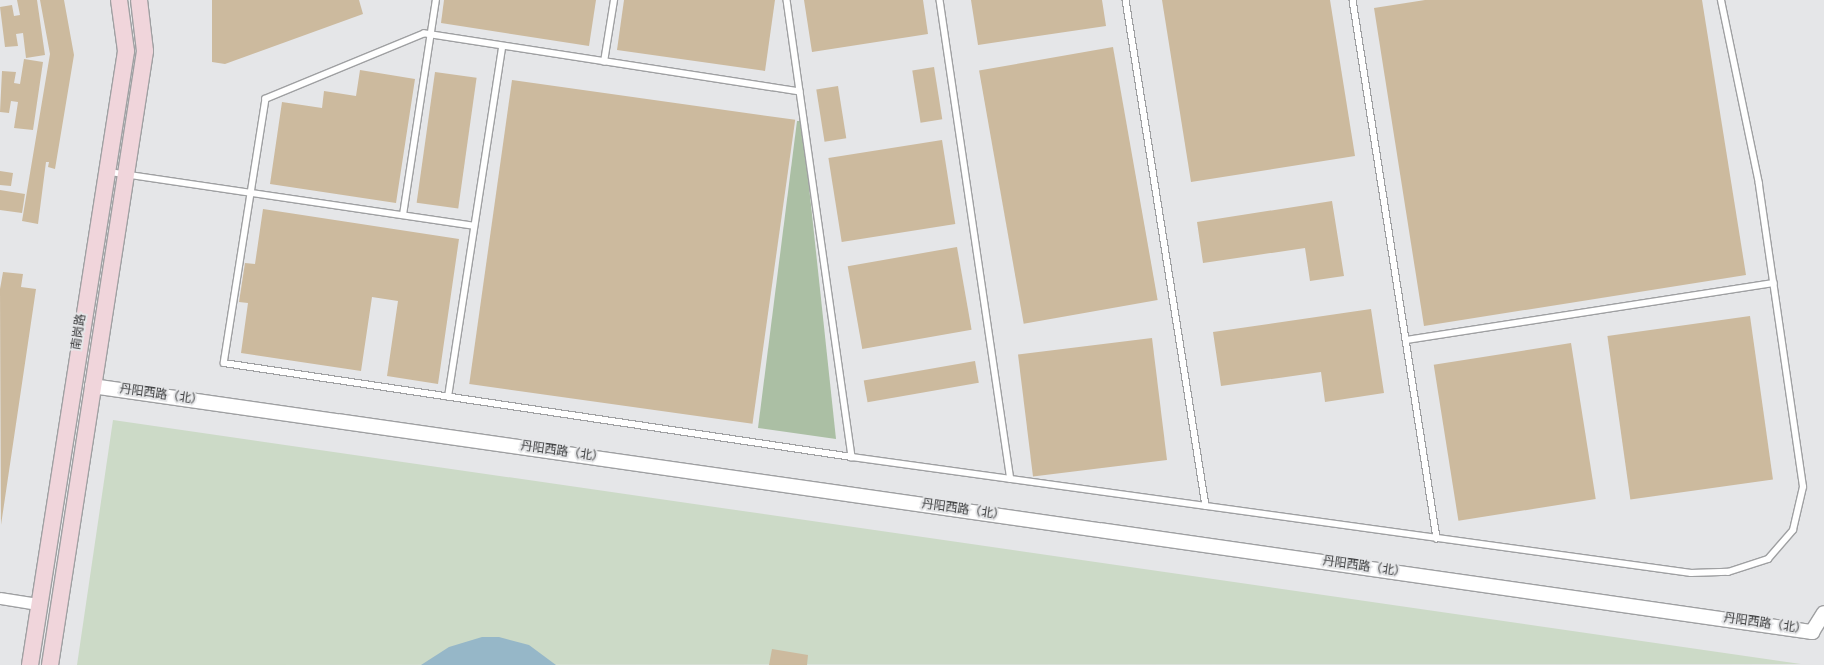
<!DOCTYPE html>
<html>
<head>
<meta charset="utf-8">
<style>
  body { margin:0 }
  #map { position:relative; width:1824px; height:665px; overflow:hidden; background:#e5e6e8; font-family:Overpass,"Noto Sans SC",sans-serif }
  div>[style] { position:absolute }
  .green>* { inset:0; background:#ccdac7 }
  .forest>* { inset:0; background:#abbfa4 }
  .water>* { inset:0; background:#96b7c8 }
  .building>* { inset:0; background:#ccba9e; transform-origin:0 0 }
  .roads { filter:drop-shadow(1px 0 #9fa0a2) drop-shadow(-1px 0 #9fa0a2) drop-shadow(0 1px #9fa0a2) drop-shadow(0 -1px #9fa0a2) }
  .service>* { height:5.5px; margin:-2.75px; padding:0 2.75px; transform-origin:2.75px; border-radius:2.75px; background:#fff }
  .minor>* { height:11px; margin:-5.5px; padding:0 5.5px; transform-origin:5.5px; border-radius:5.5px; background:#fff }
  .tertiary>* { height:14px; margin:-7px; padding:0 7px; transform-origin:7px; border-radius:7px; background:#fff }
  .secondary>* { height:16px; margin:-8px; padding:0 8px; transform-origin:8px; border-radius:8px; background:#f0d5db }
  span { translate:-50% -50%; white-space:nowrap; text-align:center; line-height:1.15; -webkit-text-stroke:4px #e5e6e8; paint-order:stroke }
  .street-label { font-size:12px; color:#393a3b }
</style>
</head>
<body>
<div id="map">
  <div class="green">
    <div style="clip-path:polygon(113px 420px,1801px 664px,77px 665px)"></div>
  </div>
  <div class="forest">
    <div style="clip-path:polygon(797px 121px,802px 121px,836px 439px,758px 428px)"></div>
  </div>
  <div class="water">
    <div style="clip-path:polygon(482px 637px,499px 637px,529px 645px,556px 665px,421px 665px,449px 647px)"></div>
  </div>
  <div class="building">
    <div style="clip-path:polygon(17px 0,37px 0,45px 55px,26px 58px,23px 33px,16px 34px,18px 46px,5px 47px,0 7px,12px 5px,14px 16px,20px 15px)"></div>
    <div style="clip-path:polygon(40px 0,64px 0,74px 55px,55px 169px,48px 167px,49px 162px,46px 162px,38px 224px,22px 221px,50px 54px)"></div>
    <div style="clip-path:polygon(212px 0,359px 0,363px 14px,225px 64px,212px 62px)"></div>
    <div style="clip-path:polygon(444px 0,596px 0,589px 46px,441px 23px)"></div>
    <div style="clip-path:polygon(624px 0,775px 0,765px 71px,617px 50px)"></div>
    <div style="clip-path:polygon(804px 0,923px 0,928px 34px,812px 52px)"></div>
    <div style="clip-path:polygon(971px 0,1102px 0,1106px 26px,978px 45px)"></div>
    <div style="clip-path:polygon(1162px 0,1330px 0,1355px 156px,1191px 182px)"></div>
    <div style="clip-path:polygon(1425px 0,1702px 0,1746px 275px,1424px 326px,1374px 8px)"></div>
    <div style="left:1113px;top:47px;width:257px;height:136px;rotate:80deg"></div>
    <div style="clip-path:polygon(24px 59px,43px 62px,33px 130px,14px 128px,18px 102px,11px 101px,9px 113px,0 112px,2px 71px,16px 72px,14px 83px,20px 84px)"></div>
    <div style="left:934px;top:67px;width:53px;height:22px;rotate:81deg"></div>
    <div style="clip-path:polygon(360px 70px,415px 79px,396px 203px,270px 184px,282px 102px,322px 108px,324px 91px,356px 96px)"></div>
    <div style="left:435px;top:72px;width:42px;height:132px;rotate:8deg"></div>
    <div style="left:512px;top:80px;width:286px;height:307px;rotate:8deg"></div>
    <div style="left:838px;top:86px;width:53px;height:22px;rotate:81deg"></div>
    <div style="left:942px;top:140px;width:85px;height:115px;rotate:81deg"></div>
    <div style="clip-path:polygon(0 171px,13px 173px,11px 186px,0 185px)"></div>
    <div style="clip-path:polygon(0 190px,25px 194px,22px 213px,0 210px)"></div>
    <div style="clip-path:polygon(1332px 201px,1344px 276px,1310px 281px,1305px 248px,1203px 263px,1197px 222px)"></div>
    <div style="clip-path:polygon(263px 209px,459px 239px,438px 384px,387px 376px,398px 301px,372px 297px,361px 371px,241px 353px,248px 303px,239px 302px,245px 263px,255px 264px)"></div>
    <div style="left:957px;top:247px;width:84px;height:111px;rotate:80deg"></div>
    <div style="clip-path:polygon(3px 272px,23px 274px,21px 287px,36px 289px,1px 525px,0 289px)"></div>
    <div style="clip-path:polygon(1371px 309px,1384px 393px,1325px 402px,1321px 372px,1221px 386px,1213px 332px)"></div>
    <div style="left:1750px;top:316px;width:165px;height:144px;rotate:82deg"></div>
    <div style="left:1152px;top:338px;width:123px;height:135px;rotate:83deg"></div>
    <div style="left:1571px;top:343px;width:158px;height:139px;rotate:81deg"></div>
    <div style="left:975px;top:361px;width:22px;height:113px;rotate:80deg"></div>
    <div style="clip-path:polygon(772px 649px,808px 655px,807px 665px,769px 665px)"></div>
  </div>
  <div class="roads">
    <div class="service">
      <div style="left:787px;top:0;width:462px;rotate:81.9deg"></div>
      <div style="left:940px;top:0;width:484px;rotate:81.6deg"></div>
      <div style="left:1126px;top:0;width:512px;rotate:81.02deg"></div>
      <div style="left:1353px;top:0;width:545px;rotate:81.13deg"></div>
      <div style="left:604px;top:62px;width:63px;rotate:-80.8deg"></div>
      <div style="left:800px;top:92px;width:380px;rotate:-171.2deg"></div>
      <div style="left:424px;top:34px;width:171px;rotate:157.6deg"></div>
      <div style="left:266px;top:99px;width:267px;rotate:99deg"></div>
      <div style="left:224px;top:363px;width:635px;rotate:8.51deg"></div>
      <div style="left:852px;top:457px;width:847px;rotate:7.87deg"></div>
      <div style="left:1691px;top:573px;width:37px;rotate:-2deg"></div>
      <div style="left:1728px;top:572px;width:42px;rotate:-18deg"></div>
      <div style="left:1768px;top:559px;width:38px;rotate:-49deg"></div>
      <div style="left:1793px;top:530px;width:44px;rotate:-76.9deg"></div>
      <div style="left:1803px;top:487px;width:306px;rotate:-98.3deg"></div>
      <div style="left:1759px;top:184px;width:188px;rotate:-101.7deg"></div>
      <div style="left:110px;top:172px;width:368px;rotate:8.4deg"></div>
      <div style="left:403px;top:215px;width:218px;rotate:-81.3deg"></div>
      <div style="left:1406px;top:340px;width:372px;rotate:-8.8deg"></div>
      <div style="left:448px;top:397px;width:354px;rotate:-81.2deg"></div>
    </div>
    <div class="minor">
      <div style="left:0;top:598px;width:39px;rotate:9deg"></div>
    </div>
    <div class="tertiary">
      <div style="left:92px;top:386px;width:1738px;rotate:8.14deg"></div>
      <div style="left:1812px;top:632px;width:22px;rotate:-58deg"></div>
    </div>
    <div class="secondary">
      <div style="left:30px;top:665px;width:621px;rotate:-81.11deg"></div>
      <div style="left:126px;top:51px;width:51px;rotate:-97.8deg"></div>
      <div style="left:50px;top:665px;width:621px;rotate:-81.2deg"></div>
      <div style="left:145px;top:51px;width:51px;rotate:-96.7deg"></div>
    </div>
  </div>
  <div class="street-label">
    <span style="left:80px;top:332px;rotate:-81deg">南岗路</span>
    <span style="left:161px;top:396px;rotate:8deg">丹阳西路（北）</span>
    <span style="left:562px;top:453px;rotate:8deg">丹阳西路（北）</span>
    <span style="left:963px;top:511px;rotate:8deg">丹阳西路（北）</span>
    <span style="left:1364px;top:568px;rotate:8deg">丹阳西路（北）</span>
    <span style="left:1765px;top:625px;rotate:8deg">丹阳西路（北）</span>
  </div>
</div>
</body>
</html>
